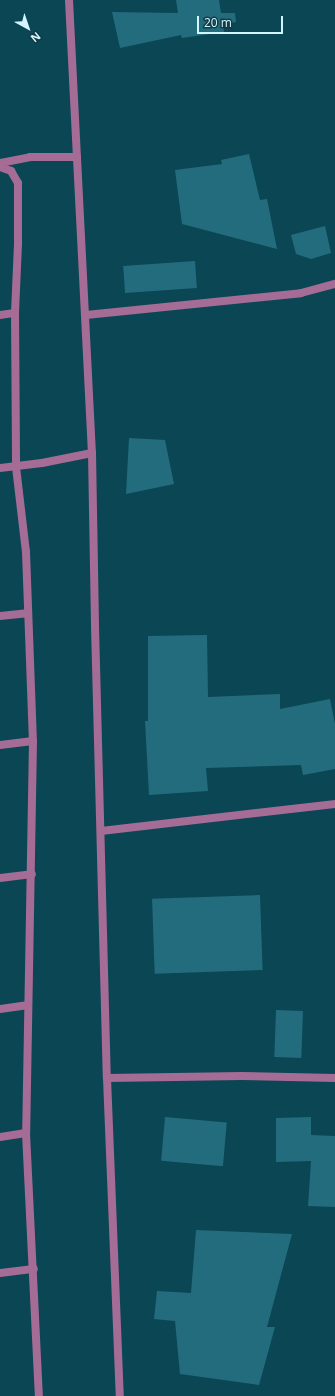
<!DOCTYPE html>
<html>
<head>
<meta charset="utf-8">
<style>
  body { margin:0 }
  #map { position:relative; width:335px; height:1396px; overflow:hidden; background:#0b4654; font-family:"Open Sans",sans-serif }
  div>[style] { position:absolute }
  .building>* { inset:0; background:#236c7e; transform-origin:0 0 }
  .street>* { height:8px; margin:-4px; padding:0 4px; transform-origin:4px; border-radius:4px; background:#a56c95 }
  span { translate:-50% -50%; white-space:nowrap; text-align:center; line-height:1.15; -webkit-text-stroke:3.5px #143a44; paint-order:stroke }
  .north { position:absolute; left:8px; top:8px; width:40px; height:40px; -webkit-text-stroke:3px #143a44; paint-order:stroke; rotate:140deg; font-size:11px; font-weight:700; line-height:16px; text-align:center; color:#d3f5ff }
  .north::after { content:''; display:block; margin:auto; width:14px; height:18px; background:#d3f5ff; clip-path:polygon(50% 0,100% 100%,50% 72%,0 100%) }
  .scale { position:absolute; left:197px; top:16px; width:86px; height:18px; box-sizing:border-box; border:2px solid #d3f5ff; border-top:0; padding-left:5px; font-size:12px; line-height:14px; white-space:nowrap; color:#d3f5ff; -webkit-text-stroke:3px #143a44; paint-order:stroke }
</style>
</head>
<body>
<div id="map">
  <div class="building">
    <div style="clip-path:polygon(176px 0,219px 0,221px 13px,235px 13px,236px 22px,223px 25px,224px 32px,182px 38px,181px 35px,120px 48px,112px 12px,178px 13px)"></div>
    <div style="clip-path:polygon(249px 154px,260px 200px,267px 199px,277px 249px,182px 224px,175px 170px,222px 164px,221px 160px)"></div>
    <div style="clip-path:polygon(325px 226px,331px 253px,311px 259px,296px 254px,291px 235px)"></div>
    <div style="left:195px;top:261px;width:27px;height:72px;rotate:86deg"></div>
    <div style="clip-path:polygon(129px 438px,165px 440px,174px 484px,126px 494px)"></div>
    <div style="clip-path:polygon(207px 635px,208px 697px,280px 694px,280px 709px,330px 699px,335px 724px,335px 769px,303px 775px,301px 765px,206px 768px,208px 791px,149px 795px,145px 721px,148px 721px,148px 636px)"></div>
    <div style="left:260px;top:895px;width:75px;height:108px;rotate:88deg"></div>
    <div style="left:276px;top:1010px;width:27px;height:47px;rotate:2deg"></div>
    <div style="left:165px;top:1117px;width:62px;height:44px;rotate:5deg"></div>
    <div style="clip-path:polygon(311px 1117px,311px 1135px,335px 1136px,335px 1207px,308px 1206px,311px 1161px,276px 1162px,276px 1118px)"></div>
    <div style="clip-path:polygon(196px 1230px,292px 1234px,267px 1327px,275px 1327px,259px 1385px,180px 1374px,175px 1321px,154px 1319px,157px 1291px,191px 1293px)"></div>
  </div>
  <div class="street">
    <div style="left:69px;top:0;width:454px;rotate:87.1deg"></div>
    <div style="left:92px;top:453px;width:174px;rotate:89deg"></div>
    <div style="left:95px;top:627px;width:451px;rotate:88.5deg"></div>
    <div style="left:107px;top:1078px;width:318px;rotate:87.7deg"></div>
    <div style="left:0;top:163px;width:31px;rotate:-11deg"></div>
    <div style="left:30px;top:157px;width:47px"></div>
    <div style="left:0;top:167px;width:12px;rotate:20deg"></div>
    <div style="left:11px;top:171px;width:14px;rotate:60deg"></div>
    <div style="left:18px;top:183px;width:61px;rotate:90deg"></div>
    <div style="left:18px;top:244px;width:69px;rotate:92.5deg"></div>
    <div style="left:15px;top:313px;width:154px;rotate:89.6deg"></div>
    <div style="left:16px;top:467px;width:86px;rotate:83.3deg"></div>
    <div style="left:26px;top:552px;width:189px;rotate:87.9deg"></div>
    <div style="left:33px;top:741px;width:392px;rotate:91deg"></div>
    <div style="left:26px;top:1133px;width:263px;rotate:87.2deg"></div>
    <div style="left:0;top:315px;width:15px;rotate:-8deg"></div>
    <div style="left:86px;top:315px;width:216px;rotate:-5.8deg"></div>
    <div style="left:301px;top:293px;width:35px;rotate:-15deg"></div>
    <div style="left:0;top:468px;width:42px;rotate:-6.8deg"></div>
    <div style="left:42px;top:463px;width:51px;rotate:-11.3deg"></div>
    <div style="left:0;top:616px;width:27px;rotate:-6deg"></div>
    <div style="left:0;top:745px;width:33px;rotate:-7deg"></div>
    <div style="left:101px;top:831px;width:236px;rotate:-6.6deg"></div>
    <div style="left:0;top:878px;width:32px;rotate:-7deg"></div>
    <div style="left:0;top:1009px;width:27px;rotate:-8deg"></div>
    <div style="left:107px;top:1078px;width:135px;rotate:-0.8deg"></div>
    <div style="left:242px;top:1076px;width:93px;rotate:1.2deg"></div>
    <div style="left:0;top:1137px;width:26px;rotate:-9deg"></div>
    <div style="left:0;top:1273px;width:34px;rotate:-7deg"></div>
  </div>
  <div class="north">N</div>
  <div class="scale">20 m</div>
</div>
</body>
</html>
